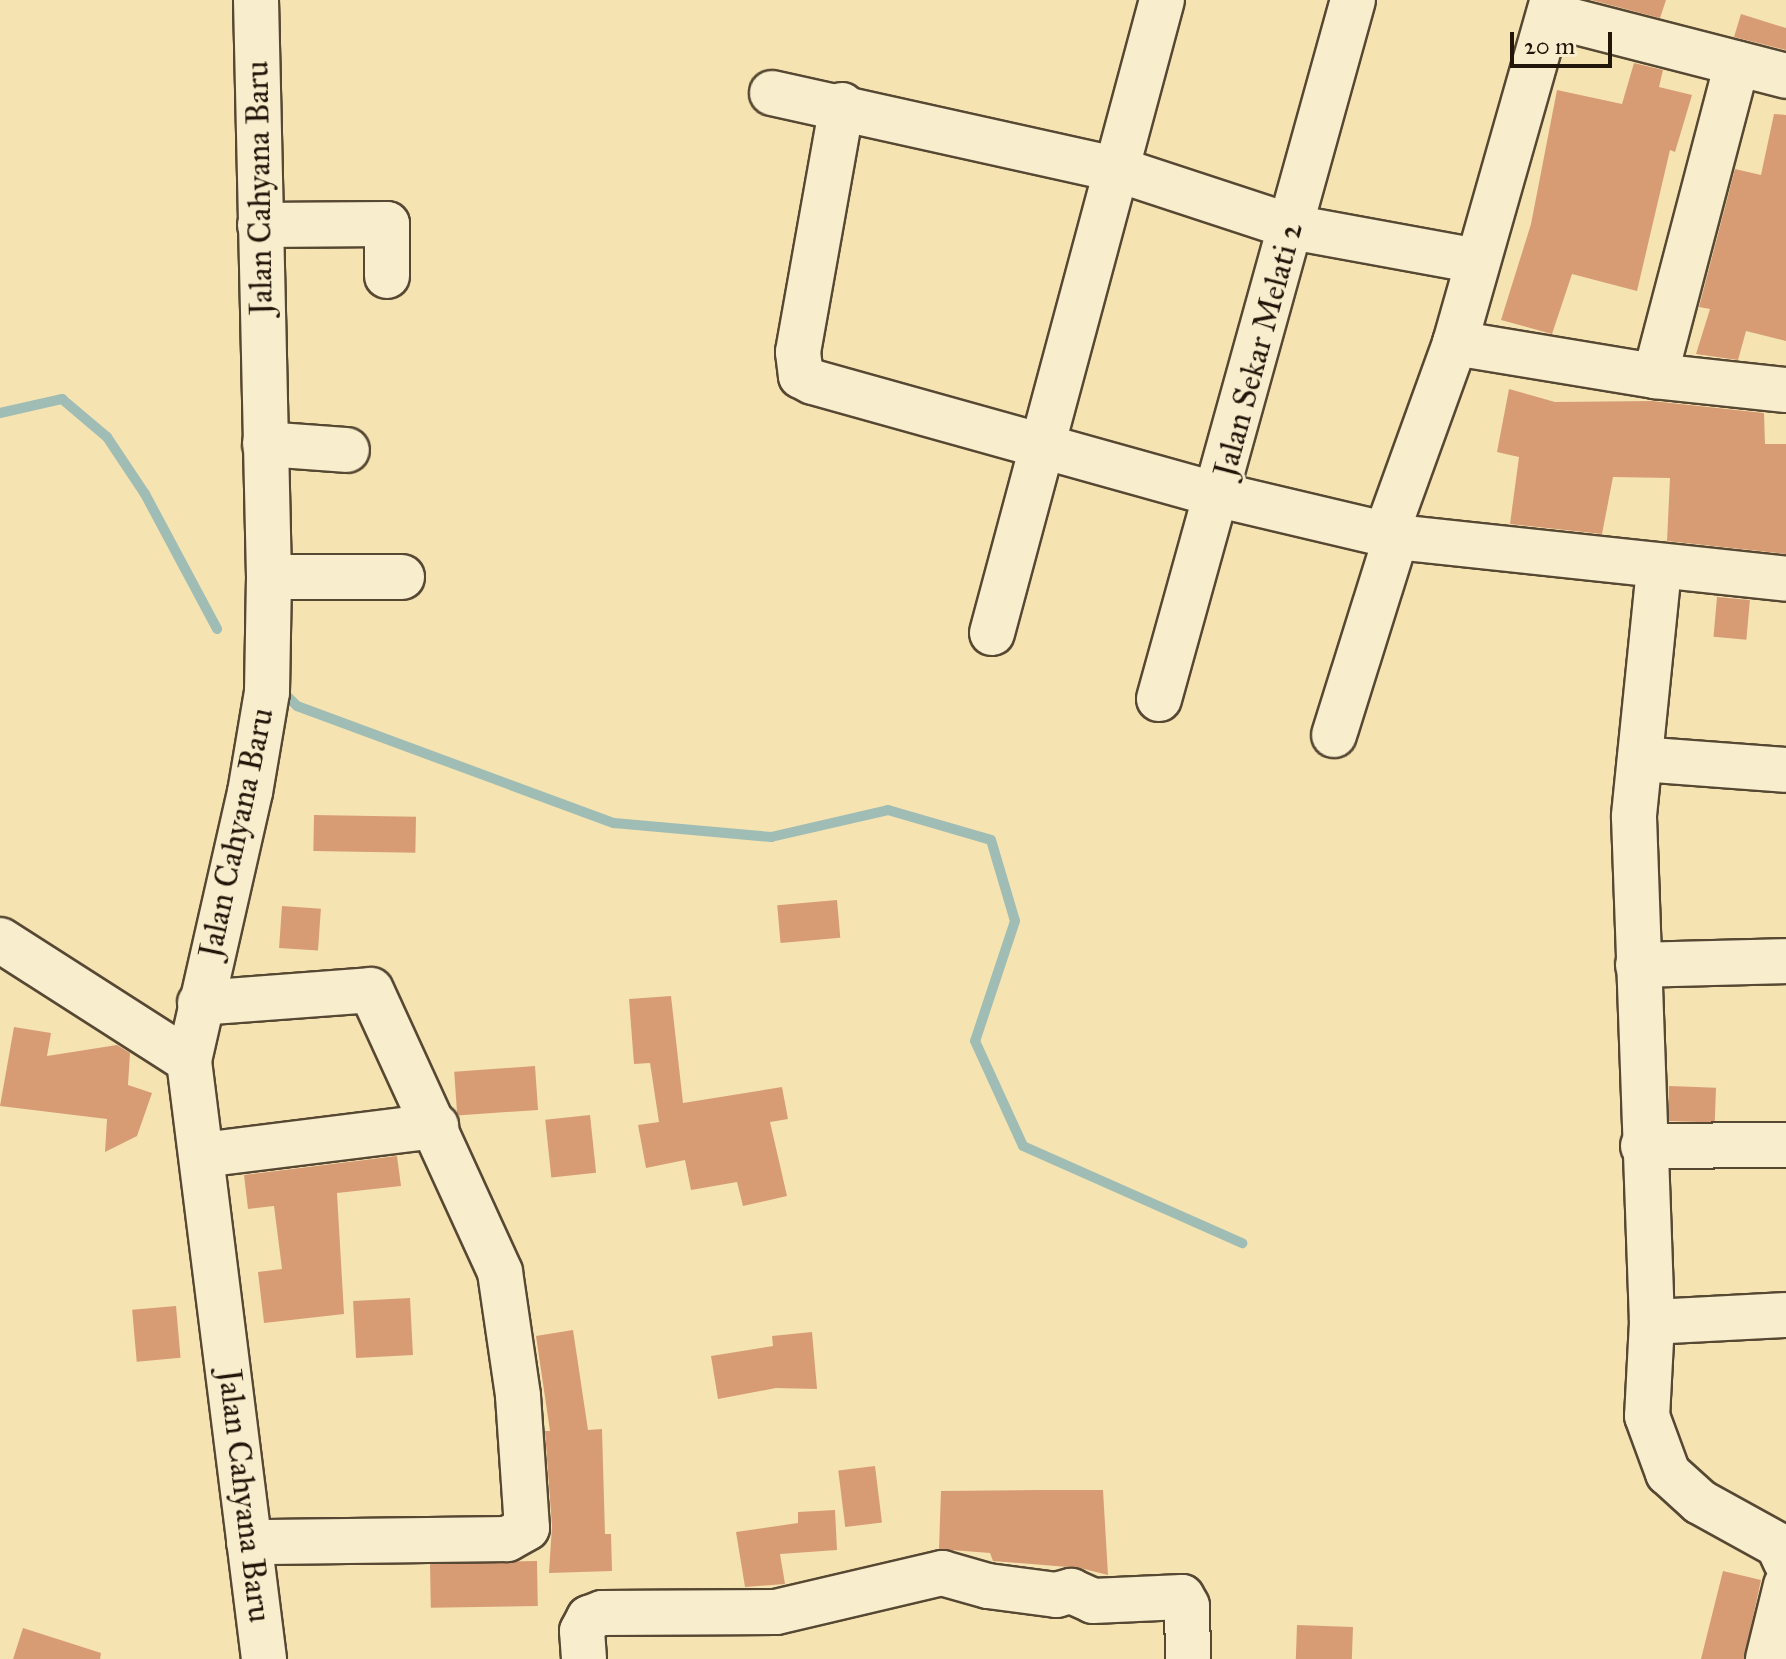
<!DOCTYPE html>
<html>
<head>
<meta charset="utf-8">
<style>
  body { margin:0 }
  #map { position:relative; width:1786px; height:1659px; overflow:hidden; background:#f5e3b2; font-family:"IM FELL Great Primer",serif }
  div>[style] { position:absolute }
  .stream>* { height:10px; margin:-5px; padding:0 5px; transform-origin:5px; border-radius:5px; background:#9fbdb5 }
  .building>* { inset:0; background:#d89c75; transform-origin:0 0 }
  .roads { filter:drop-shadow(2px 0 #574833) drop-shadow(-2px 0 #574833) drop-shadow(0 2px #574833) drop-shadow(0 -2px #574833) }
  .minor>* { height:44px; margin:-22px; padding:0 22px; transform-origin:22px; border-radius:22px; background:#f8edcd }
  span { translate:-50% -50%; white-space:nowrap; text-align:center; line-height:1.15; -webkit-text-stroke:6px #f8edcd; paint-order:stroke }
  .street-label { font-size:32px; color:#221509 }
  .scale { position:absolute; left:1510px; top:32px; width:102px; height:36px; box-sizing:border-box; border:4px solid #221509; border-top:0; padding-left:10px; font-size:24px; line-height:28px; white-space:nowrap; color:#221509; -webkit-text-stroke:6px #f8edcd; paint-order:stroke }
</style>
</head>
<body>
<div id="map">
  <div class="stream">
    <div style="left:0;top:413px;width:64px;rotate:-12.7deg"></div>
    <div style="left:62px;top:399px;width:59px;rotate:40.2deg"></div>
    <div style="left:107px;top:437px;width:69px;rotate:56.3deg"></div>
    <div style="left:145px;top:494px;width:153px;rotate:61.9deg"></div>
    <div style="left:281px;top:690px;width:23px;rotate:45deg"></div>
    <div style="left:297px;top:706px;width:338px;rotate:20.3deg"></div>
    <div style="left:614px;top:823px;width:158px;rotate:5.1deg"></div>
    <div style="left:771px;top:837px;width:120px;rotate:-13deg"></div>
    <div style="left:888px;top:810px;width:107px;rotate:16.2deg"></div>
    <div style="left:991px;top:840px;width:84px;rotate:73.5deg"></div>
    <div style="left:1015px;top:921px;width:126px;rotate:108.4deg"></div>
    <div style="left:975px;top:1041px;width:115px;rotate:65.4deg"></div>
    <div style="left:1023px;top:1146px;width:240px;rotate:23.9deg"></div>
  </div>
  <div class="building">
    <div style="clip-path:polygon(1591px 0,1666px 0,1660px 18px)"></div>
    <div style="clip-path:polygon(1741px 14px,1786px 28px,1786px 50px,1734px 37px)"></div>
    <div style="clip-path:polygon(1634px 63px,1663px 70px,1659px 87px,1692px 95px,1675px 152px,1670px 150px,1637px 291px,1572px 274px,1552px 334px,1501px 320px,1531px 224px,1557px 90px,1622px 104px)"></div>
    <div style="clip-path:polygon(1774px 114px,1786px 115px,1786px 341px,1746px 331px,1738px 360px,1696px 354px,1710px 309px,1699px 307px,1735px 169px,1761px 175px)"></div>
    <div style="clip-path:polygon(1509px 389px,1555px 402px,1652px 401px,1764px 413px,1765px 444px,1786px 444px,1786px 554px,1667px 541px,1670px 478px,1613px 477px,1602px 534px,1510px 524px,1519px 457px,1497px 452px)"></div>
    <div style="left:1717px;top:597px;width:33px;height:40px;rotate:5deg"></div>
    <div style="left:314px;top:815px;width:102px;height:36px;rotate:1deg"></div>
    <div style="left:837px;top:900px;width:38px;height:60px;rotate:85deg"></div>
    <div style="left:282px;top:906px;width:39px;height:42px;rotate:4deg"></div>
    <div style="clip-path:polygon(671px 996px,683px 1103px,782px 1087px,788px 1119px,770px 1122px,787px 1196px,743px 1206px,737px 1182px,691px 1190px,685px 1160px,646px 1168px,638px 1125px,659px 1122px,650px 1063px,634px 1064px,629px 999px)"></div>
    <div style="clip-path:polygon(14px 1027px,51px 1033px,47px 1056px,117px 1045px,130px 1053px,128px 1085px,152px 1093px,137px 1136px,105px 1152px,107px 1119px,0 1106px)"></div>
    <div style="left:535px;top:1066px;width:44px;height:81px;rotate:86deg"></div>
    <div style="left:1669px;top:1086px;width:47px;height:35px;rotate:2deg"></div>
    <div style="left:590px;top:1115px;width:58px;height:45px;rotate:84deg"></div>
    <div style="clip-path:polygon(397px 1156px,401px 1186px,337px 1193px,344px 1314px,264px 1323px,258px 1272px,282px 1269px,274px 1206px,248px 1209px,244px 1175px)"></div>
    <div style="left:410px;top:1298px;width:57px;height:57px;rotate:87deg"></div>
    <div style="left:176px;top:1306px;width:52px;height:44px;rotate:85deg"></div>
    <div style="clip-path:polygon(573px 1330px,588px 1430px,602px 1429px,605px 1534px,611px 1534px,612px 1571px,549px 1573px,552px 1526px,545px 1431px,550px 1431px,536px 1336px)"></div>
    <div style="clip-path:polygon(812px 1332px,817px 1389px,776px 1388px,718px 1399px,711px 1356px,773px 1346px,772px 1336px)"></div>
    <div style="left:875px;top:1466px;width:57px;height:37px;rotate:83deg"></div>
    <div style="clip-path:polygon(1039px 1490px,1103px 1490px,1108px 1575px,1080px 1568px,993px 1561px,990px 1553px,939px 1549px,941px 1491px)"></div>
    <div style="clip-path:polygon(835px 1510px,837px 1550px,780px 1554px,785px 1584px,745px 1587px,736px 1532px,798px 1523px,798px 1512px)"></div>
    <div style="left:537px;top:1561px;width:45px;height:107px;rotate:89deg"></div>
    <div style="clip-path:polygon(1723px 1571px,1761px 1580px,1744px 1659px,1701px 1659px)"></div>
    <div style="left:1297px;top:1625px;width:56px;height:34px;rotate:2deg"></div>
    <div style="clip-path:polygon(23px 1628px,101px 1653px,100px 1659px,13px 1659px)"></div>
  </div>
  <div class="roads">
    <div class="minor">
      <div style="left:256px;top:0;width:577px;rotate:88.71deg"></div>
      <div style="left:269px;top:577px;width:115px;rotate:91deg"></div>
      <div style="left:267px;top:692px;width:101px;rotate:99.6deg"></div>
      <div style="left:250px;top:792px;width:276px;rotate:102.8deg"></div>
      <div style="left:189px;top:1061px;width:603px;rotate:82.85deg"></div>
      <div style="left:1549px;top:15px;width:245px;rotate:14.4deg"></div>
      <div style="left:772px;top:93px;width:352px;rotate:12.5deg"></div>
      <div style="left:1116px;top:169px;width:185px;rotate:18.2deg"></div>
      <div style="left:1292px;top:227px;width:188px;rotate:10.4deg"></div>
      <div style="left:842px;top:105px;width:251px;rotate:100.1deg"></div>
      <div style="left:798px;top:352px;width:24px;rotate:83deg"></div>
      <div style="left:801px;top:376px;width:13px;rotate:27deg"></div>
      <div style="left:813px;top:382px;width:421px;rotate:15.6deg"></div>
      <div style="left:1219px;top:495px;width:182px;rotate:13.3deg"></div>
      <div style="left:1396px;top:537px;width:392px;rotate:6.1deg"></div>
      <div style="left:260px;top:225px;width:127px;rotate:-0.5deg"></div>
      <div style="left:387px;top:224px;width:52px;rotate:90deg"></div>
      <div style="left:1455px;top:343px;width:203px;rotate:9.4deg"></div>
      <div style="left:1655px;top:376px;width:132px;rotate:6.1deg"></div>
      <div style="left:1655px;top:376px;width:323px;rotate:-75.3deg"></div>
      <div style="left:265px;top:444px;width:82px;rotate:4.2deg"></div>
      <div style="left:1386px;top:534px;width:203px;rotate:-70.1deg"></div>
      <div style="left:1455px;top:343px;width:357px;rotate:-74.1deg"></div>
      <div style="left:1659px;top:569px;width:249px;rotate:95.8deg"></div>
      <div style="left:1634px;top:817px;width:505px;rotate:87.96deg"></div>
      <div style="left:1652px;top:1322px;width:134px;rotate:-3deg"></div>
      <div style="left:269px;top:577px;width:133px"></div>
      <div style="left:992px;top:633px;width:655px;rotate:-74.97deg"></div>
      <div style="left:1159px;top:699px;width:725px;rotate:-74.49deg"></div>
      <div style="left:1334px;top:735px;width:207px;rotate:-72.6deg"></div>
      <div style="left:1640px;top:759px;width:146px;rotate:4.3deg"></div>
      <div style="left:0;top:940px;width:224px;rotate:32.6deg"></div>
      <div style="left:1638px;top:965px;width:148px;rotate:-1.5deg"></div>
      <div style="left:200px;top:1003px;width:171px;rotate:-4.3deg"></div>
      <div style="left:371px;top:990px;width:310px;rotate:65.4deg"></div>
      <div style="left:500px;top:1272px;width:125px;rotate:81.7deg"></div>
      <div style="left:518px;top:1396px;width:132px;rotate:86.1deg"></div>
      <div style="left:527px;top:1528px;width:23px;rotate:151deg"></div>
      <div style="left:507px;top:1539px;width:258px;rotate:179.3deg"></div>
      <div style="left:1643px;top:1146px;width:143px;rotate:-0.4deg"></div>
      <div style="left:202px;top:1155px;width:236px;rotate:-7.1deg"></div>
      <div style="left:1652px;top:1322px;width:94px;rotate:93deg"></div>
      <div style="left:1647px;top:1416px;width:61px;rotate:69.8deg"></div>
      <div style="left:1668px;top:1473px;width:43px;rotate:42.2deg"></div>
      <div style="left:1700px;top:1502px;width:89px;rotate:28.9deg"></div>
      <div style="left:1778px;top:1545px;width:19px;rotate:65deg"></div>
      <div style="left:584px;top:1659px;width:28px;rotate:-94deg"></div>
      <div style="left:582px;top:1631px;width:15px;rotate:-62deg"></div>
      <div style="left:589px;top:1618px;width:14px;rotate:-21deg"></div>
      <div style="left:602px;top:1613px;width:174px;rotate:-0.3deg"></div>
      <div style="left:776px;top:1612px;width:171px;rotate:-13.2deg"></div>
      <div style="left:942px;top:1573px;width:48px;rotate:15.8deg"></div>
      <div style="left:988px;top:1586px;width:69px;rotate:7.5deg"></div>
      <div style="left:1056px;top:1595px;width:16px;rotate:-15deg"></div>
      <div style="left:1071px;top:1591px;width:24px;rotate:24deg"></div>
      <div style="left:1093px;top:1601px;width:89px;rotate:-2.6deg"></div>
      <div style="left:1182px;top:1597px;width:10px;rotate:61deg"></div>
      <div style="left:1187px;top:1606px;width:53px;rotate:88.9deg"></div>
      <div style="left:1768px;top:1659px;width:76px;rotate:-76.3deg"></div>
    </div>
  </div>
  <div class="street-label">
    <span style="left:260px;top:188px;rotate:-91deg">Jalan Cahyana Baru</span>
    <span style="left:1259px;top:350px;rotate:-75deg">Jalan Sekar Melati 2</span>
    <span style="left:237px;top:833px;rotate:-78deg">Jalan Cahyana Baru</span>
    <span style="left:244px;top:1496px;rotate:83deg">Jalan Cahyana Baru</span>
  </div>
  <div class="scale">20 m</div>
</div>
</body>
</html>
